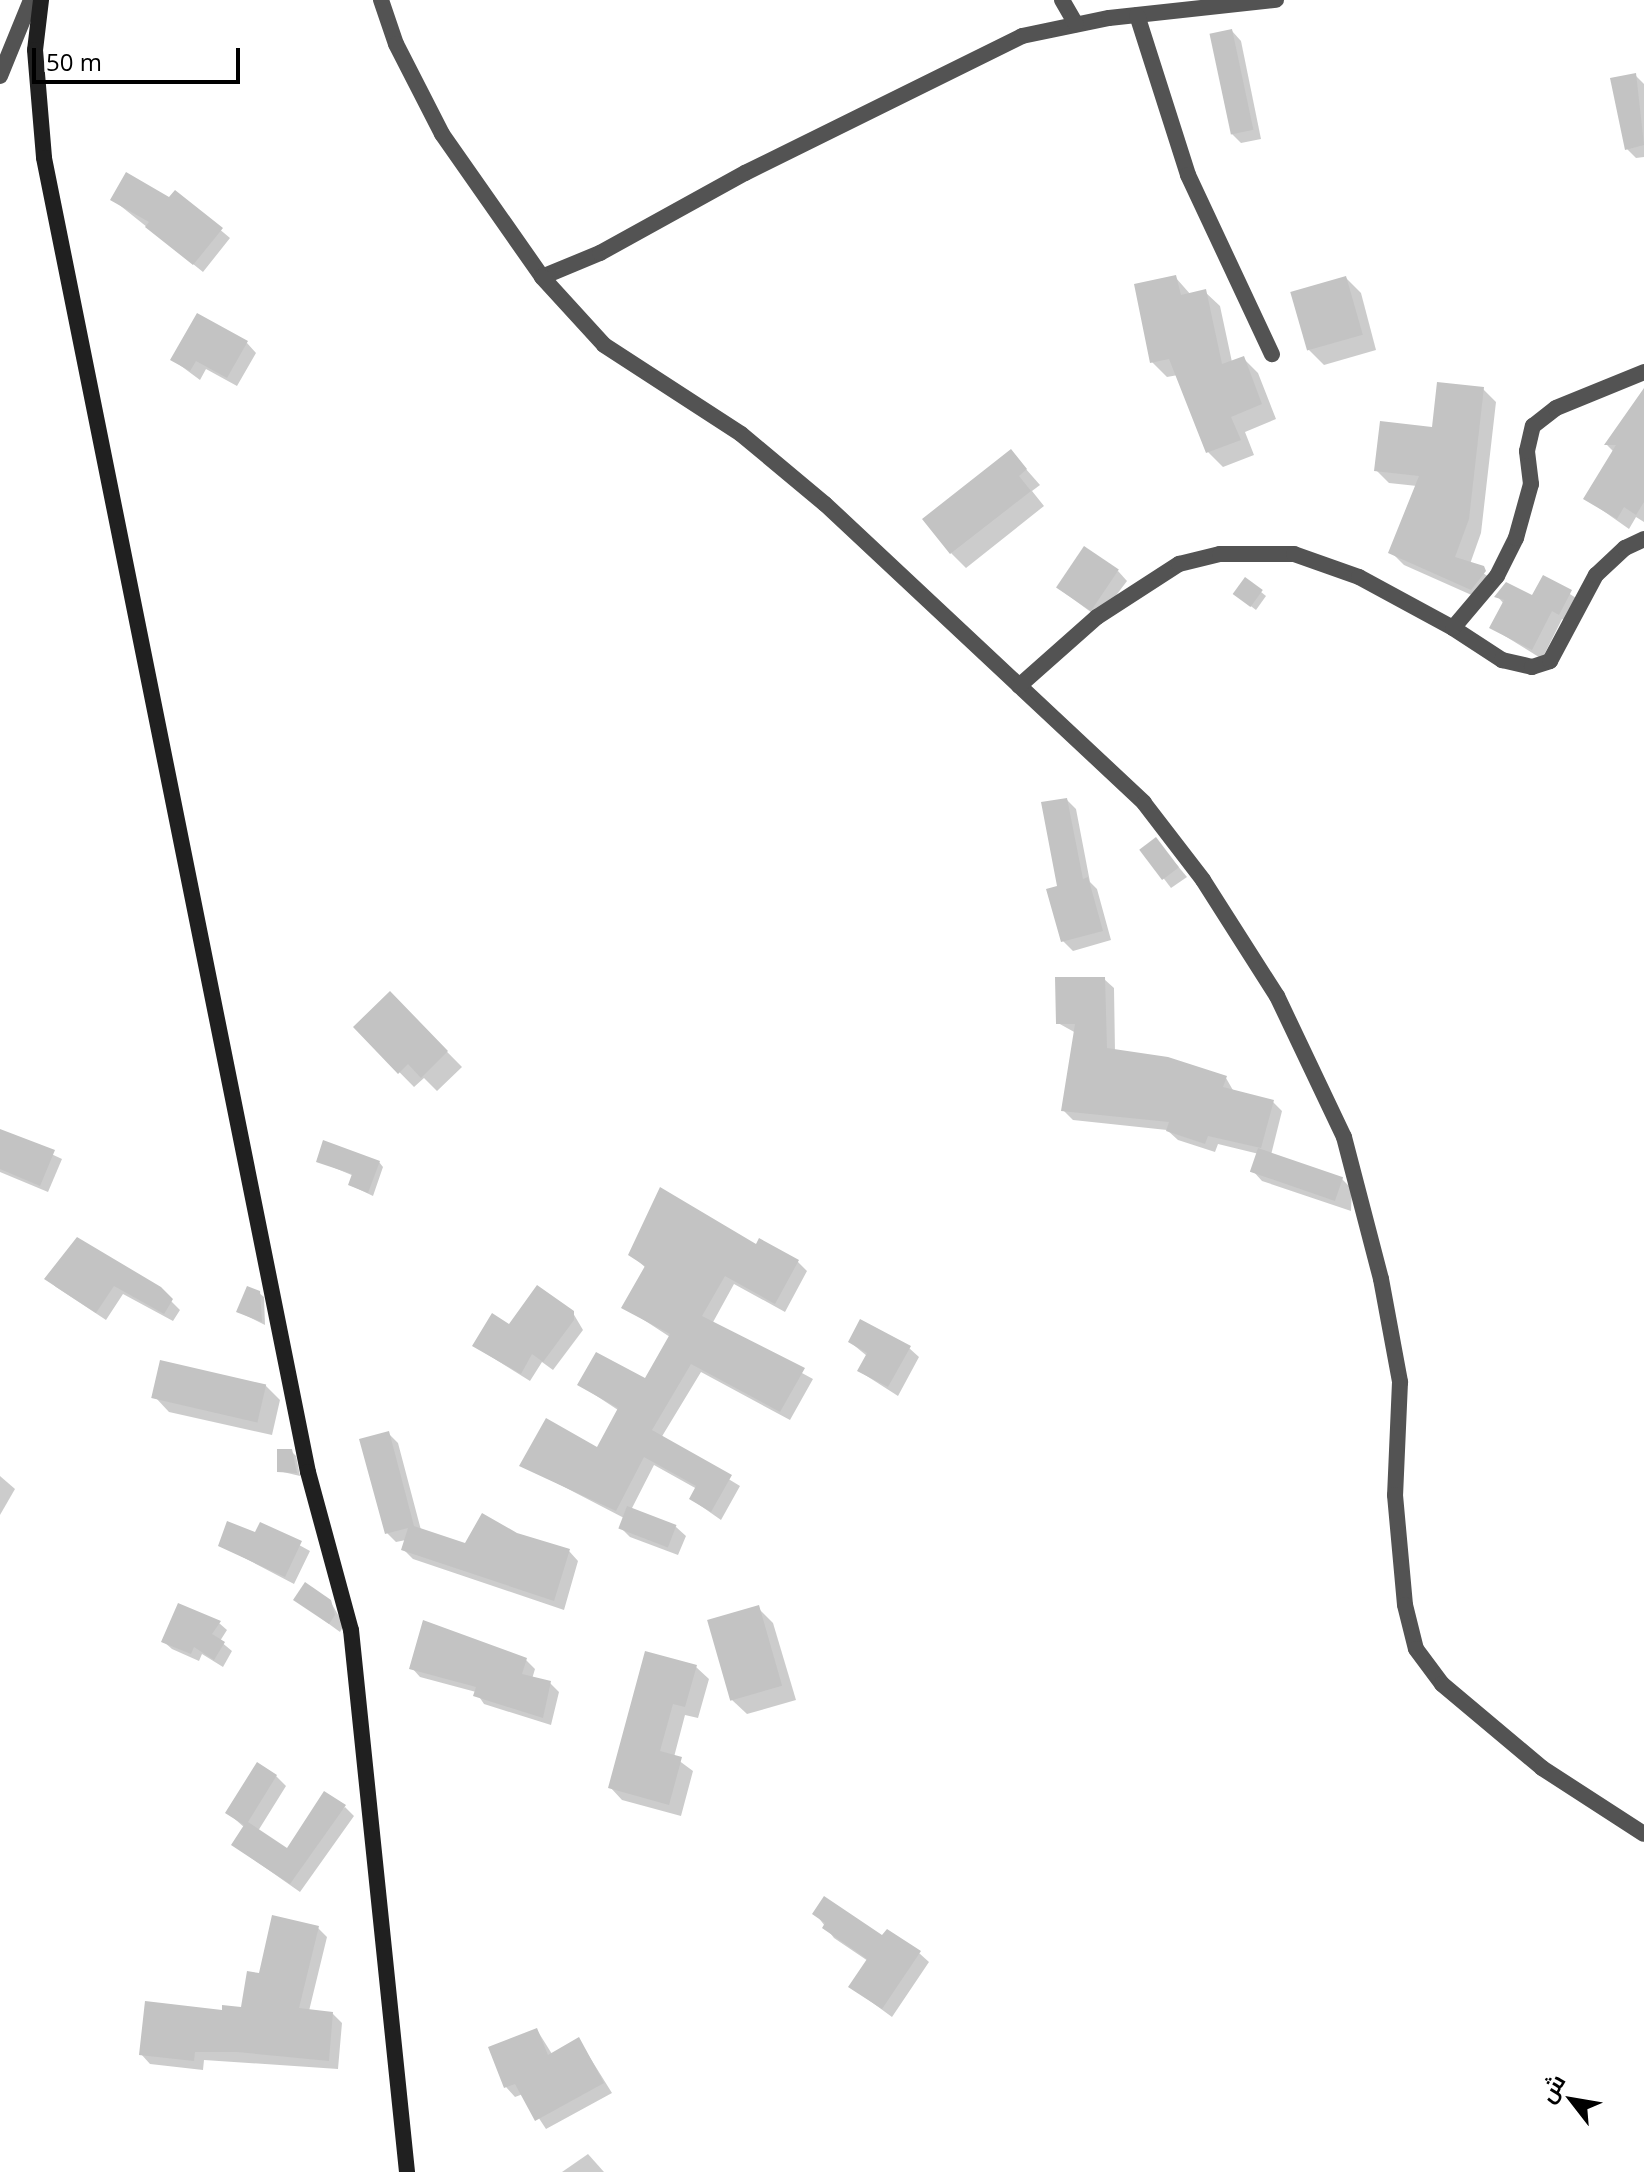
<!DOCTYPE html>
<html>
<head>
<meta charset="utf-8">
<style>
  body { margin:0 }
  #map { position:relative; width:1644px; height:2172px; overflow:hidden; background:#fff; font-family:"Open Sans",Cairo,sans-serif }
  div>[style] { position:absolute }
  .shadow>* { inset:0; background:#0003 }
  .building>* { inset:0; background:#c3c3c3; transform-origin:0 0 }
  .street>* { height:16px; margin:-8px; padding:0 8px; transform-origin:8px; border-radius:8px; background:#535353 }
  .secondary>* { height:16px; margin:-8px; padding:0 8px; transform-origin:8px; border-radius:8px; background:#202020 }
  span { translate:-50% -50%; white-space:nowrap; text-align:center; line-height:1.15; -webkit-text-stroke:6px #fff; paint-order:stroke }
  .north { position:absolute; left:1532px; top:2060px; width:80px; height:80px; -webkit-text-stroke:6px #fff; paint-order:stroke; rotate:301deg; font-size:22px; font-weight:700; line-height:32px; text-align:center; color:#000 }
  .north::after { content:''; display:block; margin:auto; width:28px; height:36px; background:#000; clip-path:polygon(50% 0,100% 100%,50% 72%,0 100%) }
  .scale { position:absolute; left:32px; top:48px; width:208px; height:36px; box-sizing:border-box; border:4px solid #000; border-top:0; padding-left:10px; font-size:24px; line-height:28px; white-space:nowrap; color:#000; -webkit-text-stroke:6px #fff; paint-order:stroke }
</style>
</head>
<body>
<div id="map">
  <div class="shadow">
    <div style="clip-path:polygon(1232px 31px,1241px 41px,1261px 139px,1241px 143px,1232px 134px)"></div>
    <div style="clip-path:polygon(1635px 75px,1644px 84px,1644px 157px,1636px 158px,1627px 149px)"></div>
    <div style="clip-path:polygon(175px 192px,230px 238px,203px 272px,112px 199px,170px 199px)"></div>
    <div style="clip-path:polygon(1176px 278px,1191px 295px,1205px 292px,1220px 306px,1232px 362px,1243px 358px,1258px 373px,1276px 419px,1245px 432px,1254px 455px,1223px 467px,1208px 452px,1178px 375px,1167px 377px,1152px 362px)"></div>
    <div style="clip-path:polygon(1346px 278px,1361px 293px,1376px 350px,1324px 365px,1309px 350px)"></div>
    <div style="clip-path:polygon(247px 343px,256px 353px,237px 386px,206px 369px,200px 380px,173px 360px)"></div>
    <div style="clip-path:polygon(1483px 389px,1496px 402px,1481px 533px,1470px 564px,1496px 582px,1485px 601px,1404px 565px,1391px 552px,1417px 486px,1389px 483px,1376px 470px)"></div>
    <div style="clip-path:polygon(1644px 392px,1644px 522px,1636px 517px,1629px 529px,1585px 498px,1614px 452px,1607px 445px)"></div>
    <div style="clip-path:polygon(1011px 452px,1040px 485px,1032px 491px,1044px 506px,966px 568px,951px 553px)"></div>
    <div style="clip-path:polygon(1118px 571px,1127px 581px,1099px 618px,1058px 588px)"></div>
    <div style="clip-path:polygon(1544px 578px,1581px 601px,1569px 623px,1562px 619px,1542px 659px,1492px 628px,1504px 604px,1497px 596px,1533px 598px)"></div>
    <div style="clip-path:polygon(1245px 579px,1266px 596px,1256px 610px,1239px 597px)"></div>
    <div style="clip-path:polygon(1067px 800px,1076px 809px,1090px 882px,1097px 889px,1111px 940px,1073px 951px,1063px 941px,1059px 887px)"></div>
    <div style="clip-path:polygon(1156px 840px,1187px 877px,1171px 888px,1142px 850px)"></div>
    <div style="clip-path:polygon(1104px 979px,1114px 988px,1115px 1051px,1226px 1078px,1234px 1092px,1273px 1102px,1282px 1111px,1271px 1155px,1342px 1179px,1352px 1189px,1351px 1211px,1262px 1181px,1253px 1171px,1259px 1154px,1218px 1144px,1215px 1152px,1178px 1140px,1167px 1130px,1073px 1120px,1063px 1110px,1076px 1033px,1058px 1023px)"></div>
    <div style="clip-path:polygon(390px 994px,462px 1067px,437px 1091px,424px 1078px,414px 1087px,355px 1027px)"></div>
    <div style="clip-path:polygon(0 1130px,62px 1159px,48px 1192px,0 1172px)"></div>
    <div style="clip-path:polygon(318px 1161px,379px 1162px,383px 1167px,373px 1196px,350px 1185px,354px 1176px)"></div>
    <div style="clip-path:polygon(77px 1240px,171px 1301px,180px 1310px,173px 1321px,123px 1294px,106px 1320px,56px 1287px,47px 1279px)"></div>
    <div style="clip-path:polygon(756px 1246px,798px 1262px,807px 1271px,785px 1312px,734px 1284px,712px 1324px,813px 1379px,790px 1420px,701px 1372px,661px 1438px,740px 1486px,721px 1520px,691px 1499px,697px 1489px,654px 1465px,631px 1510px,676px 1527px,686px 1536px,678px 1555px,630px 1537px,621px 1528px,624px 1518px,522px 1465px,598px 1450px,618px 1410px,580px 1385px,645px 1381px,670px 1337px,624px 1307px,646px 1268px,630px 1254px)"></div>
    <div style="clip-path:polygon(259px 1293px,264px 1297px,265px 1325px,239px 1312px)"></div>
    <div style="clip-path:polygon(573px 1313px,583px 1330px,553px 1370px,542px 1362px,530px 1381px,474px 1346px,509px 1326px)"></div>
    <div style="clip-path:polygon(850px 1342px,909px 1348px,919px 1357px,898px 1396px,859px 1371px,867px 1356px)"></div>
    <div style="clip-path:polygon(265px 1385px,280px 1400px,272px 1435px,169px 1412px,155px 1397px)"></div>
    <div style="clip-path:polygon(388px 1433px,398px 1443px,421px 1530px,466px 1545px,516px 1535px,569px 1551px,578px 1561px,564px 1610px,413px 1559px,403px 1549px,406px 1540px,396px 1542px,387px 1533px)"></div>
    <div style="clip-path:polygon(291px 1451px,296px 1456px,300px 1476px,279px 1471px)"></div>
    <div style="clip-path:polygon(0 1476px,15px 1489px,0 1515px)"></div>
    <div style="clip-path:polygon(261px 1524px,310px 1551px,294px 1584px,220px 1545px,256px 1535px)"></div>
    <div style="clip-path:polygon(296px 1600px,330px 1601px,344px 1625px,340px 1632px)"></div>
    <div style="clip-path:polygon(758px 1608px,773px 1623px,796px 1700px,747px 1714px,732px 1700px)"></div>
    <div style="clip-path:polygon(219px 1623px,227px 1630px,220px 1641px,232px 1651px,223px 1667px,202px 1654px,199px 1661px,172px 1649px,164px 1642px)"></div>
    <div style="clip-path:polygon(526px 1660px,535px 1669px,532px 1679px,550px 1683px,559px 1692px,551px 1725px,484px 1704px,476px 1692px,420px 1677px,412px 1668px)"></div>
    <div style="clip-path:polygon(696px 1667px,709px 1679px,698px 1718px,685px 1715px,674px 1757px,693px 1771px,681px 1816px,622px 1800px,610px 1787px)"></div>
    <div style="clip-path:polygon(276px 1776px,286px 1786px,258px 1831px,287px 1851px,345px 1807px,354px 1816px,300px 1892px,233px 1845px,245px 1828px,228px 1813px)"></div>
    <div style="clip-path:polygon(815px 1913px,919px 1953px,929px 1962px,892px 2017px,851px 1987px,868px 1961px,834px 1938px)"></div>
    <div style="clip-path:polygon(318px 1928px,327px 1937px,309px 2011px,333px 2014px,342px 2023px,338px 2069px,204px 2060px,203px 2070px,150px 2064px,141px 2054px,224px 2012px,242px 2010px,261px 1975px)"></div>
    <div style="clip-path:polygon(537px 2030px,552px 2054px,579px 2040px,612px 2093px,546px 2129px,523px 2094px,515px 2097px,506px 2087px)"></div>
    <div style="clip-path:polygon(588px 2154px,604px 2172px,562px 2172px)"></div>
  </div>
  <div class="building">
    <div style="left:1232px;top:29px;width:103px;height:23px;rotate:78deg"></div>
    <div style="clip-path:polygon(1636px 73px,1644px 145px,1625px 150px,1610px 78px)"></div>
    <div style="clip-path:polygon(126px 172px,169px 197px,175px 190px,223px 228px,193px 265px,145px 227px,149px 222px,110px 200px)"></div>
    <div style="clip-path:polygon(1176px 275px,1181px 295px,1206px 289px,1222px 364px,1244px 356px,1262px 404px,1231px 417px,1241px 440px,1206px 453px,1169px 359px,1150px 363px,1134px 284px)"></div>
    <div style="left:1346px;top:276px;width:61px;height:58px;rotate:74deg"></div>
    <div style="clip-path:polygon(197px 313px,248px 341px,227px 378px,196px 361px,190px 371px,170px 360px)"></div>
    <div style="clip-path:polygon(1437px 382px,1484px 387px,1469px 519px,1455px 557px,1484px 566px,1486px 571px,1471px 590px,1388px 553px,1419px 476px,1374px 471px,1380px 421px,1432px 427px)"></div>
    <div style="clip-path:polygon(1644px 388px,1644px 502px,1636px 515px,1624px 507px,1617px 519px,1583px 499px,1616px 445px,1604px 445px)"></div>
    <div style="clip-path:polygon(1011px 449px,1027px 469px,1019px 476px,1031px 491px,950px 554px,922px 519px)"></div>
    <div style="left:1084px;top:546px;width:42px;height:50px;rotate:34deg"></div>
    <div style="clip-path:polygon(1543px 575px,1572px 590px,1559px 615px,1552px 611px,1532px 650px,1489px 628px,1504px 600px,1494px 597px,1506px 582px,1532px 595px)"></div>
    <div style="left:1245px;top:577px;width:22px;height:21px;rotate:36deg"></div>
    <div style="clip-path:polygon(1067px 798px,1083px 879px,1088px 877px,1103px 931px,1061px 942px,1046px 889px,1057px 886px,1041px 802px)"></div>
    <div style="left:1156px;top:837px;width:38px;height:21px;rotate:53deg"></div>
    <div style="clip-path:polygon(1055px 977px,1105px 977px,1107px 1048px,1168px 1057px,1227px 1076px,1223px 1087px,1274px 1100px,1261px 1148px,1208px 1136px,1205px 1144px,1166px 1131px,1169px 1122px,1061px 1111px,1075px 1024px,1056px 1024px)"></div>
    <div style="clip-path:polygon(390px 991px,448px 1051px,421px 1078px,408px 1064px,398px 1074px,353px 1027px)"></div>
    <div style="clip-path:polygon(0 1129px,55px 1150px,40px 1186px,0 1169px)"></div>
    <div style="clip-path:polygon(323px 1140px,380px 1161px,368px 1193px,348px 1185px,352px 1174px,316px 1162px)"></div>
    <div style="left:1258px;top:1148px;width:90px;height:25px;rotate:19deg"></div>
    <div style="clip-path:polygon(660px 1187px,756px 1244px,759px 1238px,799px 1260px,775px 1304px,725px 1276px,702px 1316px,805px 1368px,780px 1412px,691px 1364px,652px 1430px,732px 1475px,711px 1512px,689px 1499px,696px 1486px,644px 1457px,616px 1511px,519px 1466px,546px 1418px,597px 1447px,618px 1408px,577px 1385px,596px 1352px,645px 1378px,670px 1334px,621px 1308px,645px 1266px,628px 1255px)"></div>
    <div style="clip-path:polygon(77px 1237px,161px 1287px,173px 1299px,164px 1314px,114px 1286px,96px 1313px,44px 1279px)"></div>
    <div style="clip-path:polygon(537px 1285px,574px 1311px,574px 1320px,543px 1362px,532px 1354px,521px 1374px,472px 1346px,492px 1313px,509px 1324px)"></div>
    <div style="clip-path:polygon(247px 1286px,260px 1291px,262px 1322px,236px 1312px)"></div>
    <div style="clip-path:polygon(860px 1319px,911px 1346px,888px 1387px,857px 1371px,867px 1353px,848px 1342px)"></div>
    <div style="left:160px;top:1360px;width:109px;height:39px;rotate:13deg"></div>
    <div style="clip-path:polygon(389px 1431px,414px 1526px,465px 1543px,482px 1513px,517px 1533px,570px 1549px,554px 1601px,401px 1550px,408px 1528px,385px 1534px,359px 1439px)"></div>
    <div style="clip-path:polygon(277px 1449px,292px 1449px,297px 1473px,277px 1472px)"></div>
    <div style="left:627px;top:1506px;width:53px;height:24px;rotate:21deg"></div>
    <div style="clip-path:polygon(227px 1521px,255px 1532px,260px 1522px,302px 1541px,285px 1577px,218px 1546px)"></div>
    <div style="clip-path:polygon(305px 1582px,331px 1600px,335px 1615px,329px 1624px,293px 1600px)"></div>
    <div style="clip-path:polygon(178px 1603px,221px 1621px,212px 1634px,225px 1642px,214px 1660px,194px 1647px,191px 1654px,161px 1642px)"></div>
    <div style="left:759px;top:1605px;width:84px;height:54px;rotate:74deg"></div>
    <div style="clip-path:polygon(423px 1620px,527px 1658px,522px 1674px,551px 1681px,543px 1718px,473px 1696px,476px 1687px,409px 1669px)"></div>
    <div style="clip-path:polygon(645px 1651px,697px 1665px,685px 1707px,673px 1704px,660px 1751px,682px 1757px,669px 1805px,608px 1788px)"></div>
    <div style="clip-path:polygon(257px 1762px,277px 1775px,248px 1822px,287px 1848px,324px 1791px,346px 1805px,290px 1884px,231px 1845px,244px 1825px,225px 1813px)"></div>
    <div style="clip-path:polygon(824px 1896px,882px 1935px,887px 1929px,921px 1951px,882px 2009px,848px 1987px,867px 1959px,822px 1928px,825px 1923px,812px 1914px)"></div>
    <div style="clip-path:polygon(272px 1915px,319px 1926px,299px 2008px,333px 2012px,329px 2061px,237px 2052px,195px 2052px,194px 2061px,139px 2055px,145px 2001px,222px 2010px,222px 2005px,241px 2007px,247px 1971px,259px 1973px)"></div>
    <div style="clip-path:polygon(537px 2028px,548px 2055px,579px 2037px,604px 2083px,535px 2121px,515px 2084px,504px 2088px,488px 2047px)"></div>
  </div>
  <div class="street">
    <div style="left:381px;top:0;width:46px;rotate:71.2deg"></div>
    <div style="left:396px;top:44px;width:101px;rotate:62.9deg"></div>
    <div style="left:442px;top:134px;width:174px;rotate:55deg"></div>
    <div style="left:542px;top:277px;width:63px;rotate:-22.5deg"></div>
    <div style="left:600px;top:253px;width:166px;rotate:-28.9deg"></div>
    <div style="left:745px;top:173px;width:309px;rotate:-26.3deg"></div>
    <div style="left:1022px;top:36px;width:89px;rotate:-11.7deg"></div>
    <div style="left:1109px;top:18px;width:168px;rotate:-6.2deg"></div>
    <div style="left:1062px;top:0;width:28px;rotate:60deg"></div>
    <div style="left:1137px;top:15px;width:168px;rotate:72.3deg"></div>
    <div style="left:1188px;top:175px;width:198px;rotate:64.9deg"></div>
    <div style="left:0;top:76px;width:82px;rotate:-67.8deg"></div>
    <div style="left:542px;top:277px;width:92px;rotate:47.6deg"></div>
    <div style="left:604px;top:345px;width:163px;rotate:33deg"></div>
    <div style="left:741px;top:434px;width:109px;rotate:39.8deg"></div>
    <div style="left:825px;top:504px;width:437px;rotate:43.1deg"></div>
    <div style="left:1144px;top:803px;width:97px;rotate:52.5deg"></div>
    <div style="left:1203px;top:880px;width:138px;rotate:57.5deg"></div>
    <div style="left:1277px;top:996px;width:156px;rotate:64.6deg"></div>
    <div style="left:1344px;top:1137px;width:147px;rotate:75.4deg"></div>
    <div style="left:1381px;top:1279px;width:105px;rotate:79.5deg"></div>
    <div style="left:1400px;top:1382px;width:113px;rotate:92.5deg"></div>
    <div style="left:1395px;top:1495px;width:110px;rotate:84.8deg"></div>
    <div style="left:1405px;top:1605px;width:45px;rotate:76deg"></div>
    <div style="left:1416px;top:1649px;width:44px;rotate:53.4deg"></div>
    <div style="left:1442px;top:1684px;width:131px;rotate:40deg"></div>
    <div style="left:1542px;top:1768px;width:121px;rotate:32.9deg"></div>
    <div style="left:1453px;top:628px;width:59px;rotate:33.1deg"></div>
    <div style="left:1502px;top:660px;width:31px;rotate:13deg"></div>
    <div style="left:1532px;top:667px;width:19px;rotate:-18deg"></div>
    <div style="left:1550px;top:661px;width:98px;rotate:-61.9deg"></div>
    <div style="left:1596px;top:575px;width:40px;rotate:-43deg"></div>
    <div style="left:1625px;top:548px;width:21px;rotate:-25deg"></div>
    <div style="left:1019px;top:686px;width:104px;rotate:-41.5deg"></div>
    <div style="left:1097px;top:617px;width:98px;rotate:-32.9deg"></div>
    <div style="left:1179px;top:564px;width:42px;rotate:-13.7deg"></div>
    <div style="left:1220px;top:554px;width:74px"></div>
    <div style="left:1294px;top:554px;width:69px;rotate:19.5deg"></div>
    <div style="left:1359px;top:577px;width:107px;rotate:28.5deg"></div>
    <div style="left:1453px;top:628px;width:68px;rotate:-49.8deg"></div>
    <div style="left:1497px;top:576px;width:42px;rotate:-63.4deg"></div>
    <div style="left:1516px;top:538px;width:56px;rotate:-74.5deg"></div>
    <div style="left:1531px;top:484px;width:33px;rotate:-97deg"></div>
    <div style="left:1527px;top:451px;width:26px;rotate:-77deg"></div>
    <div style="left:1533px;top:426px;width:29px;rotate:-38deg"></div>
    <div style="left:1556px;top:408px;width:95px;rotate:-22.2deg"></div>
  </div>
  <div class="secondary">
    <div style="left:41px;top:0;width:50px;rotate:96.8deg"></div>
    <div style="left:35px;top:50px;width:108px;rotate:85.2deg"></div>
    <div style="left:44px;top:158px;width:1340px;rotate:78.64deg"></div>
    <div style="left:308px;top:1472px;width:164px;rotate:74.8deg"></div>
    <div style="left:351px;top:1630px;width:545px;rotate:84.1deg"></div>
  </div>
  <div class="north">ش</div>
  <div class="scale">50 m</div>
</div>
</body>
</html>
